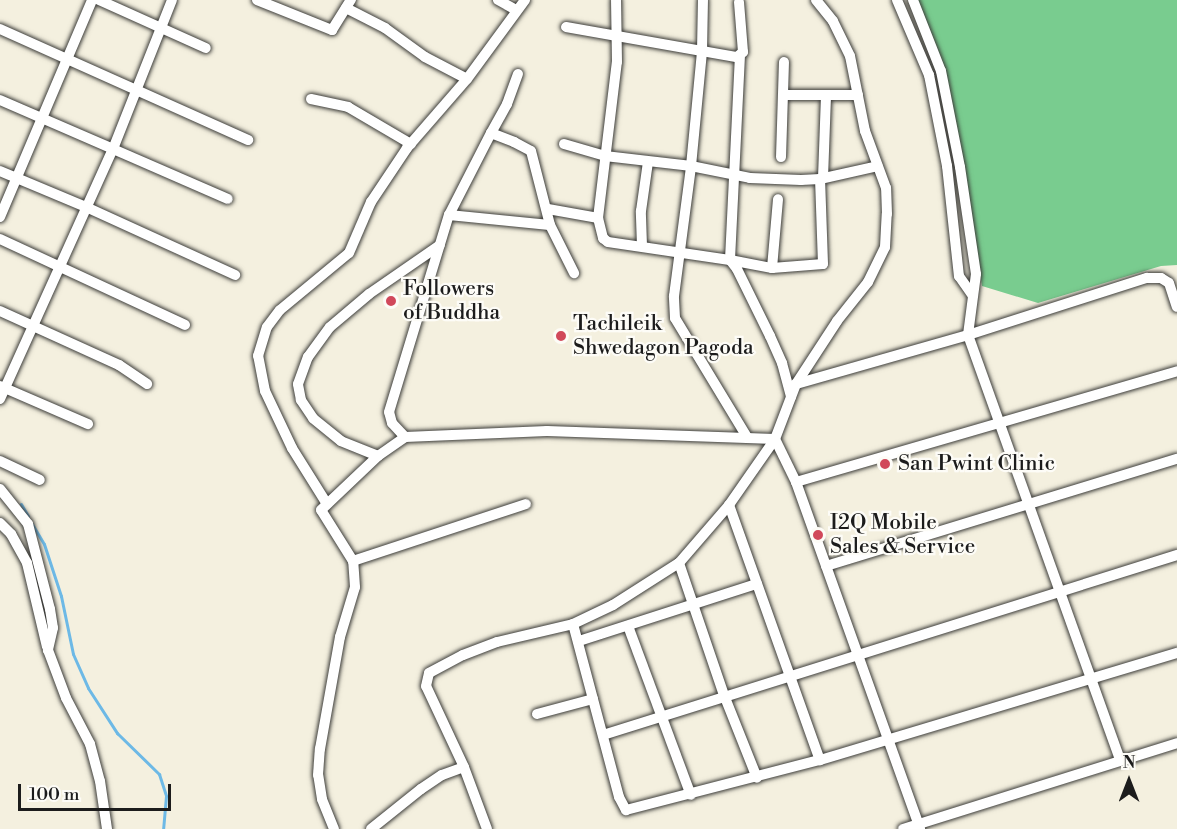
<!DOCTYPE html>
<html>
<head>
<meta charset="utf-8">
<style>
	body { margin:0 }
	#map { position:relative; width:1177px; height:829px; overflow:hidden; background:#f4f0df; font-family:"Libre Bodoni",serif }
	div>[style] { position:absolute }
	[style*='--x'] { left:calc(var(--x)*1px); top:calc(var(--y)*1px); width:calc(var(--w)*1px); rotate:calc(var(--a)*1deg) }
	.green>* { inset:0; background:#79cc8f }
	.stream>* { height:3px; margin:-1.5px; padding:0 1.5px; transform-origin:1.5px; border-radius:1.5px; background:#6db9e6 }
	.roads { filter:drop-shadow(0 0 2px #3c3c39) drop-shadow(0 0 2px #3c3c39) }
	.minor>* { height:10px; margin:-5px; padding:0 5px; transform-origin:5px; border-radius:5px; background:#fff }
	.dots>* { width:16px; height:16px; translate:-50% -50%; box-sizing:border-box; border:3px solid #fdfcf7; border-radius:50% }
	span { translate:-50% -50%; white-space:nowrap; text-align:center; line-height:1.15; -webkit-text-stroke:4.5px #fdfcf7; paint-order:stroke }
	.poi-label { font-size:21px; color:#1c1c1c }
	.left { translate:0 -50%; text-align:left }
	.north { position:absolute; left:1099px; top:751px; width:60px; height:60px; -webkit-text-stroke:4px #fdfcf7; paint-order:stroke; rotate:0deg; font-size:16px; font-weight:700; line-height:24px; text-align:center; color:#1c1c1c }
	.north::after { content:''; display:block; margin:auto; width:21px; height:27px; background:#1c1c1c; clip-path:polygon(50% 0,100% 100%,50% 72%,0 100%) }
	.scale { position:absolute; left:18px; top:784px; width:153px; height:27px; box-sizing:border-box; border:3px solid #1c1c1c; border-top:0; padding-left:8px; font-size:18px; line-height:21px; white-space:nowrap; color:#1c1c1c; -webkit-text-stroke:4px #fdfcf7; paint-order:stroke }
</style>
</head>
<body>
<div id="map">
	<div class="green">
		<i style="clip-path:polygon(912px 0,1177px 0,1177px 265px,1161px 266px,1038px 303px,982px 286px,968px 194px,947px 94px)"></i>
	</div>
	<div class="stream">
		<i style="--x:21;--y:504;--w:14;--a:60"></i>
		<i style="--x:32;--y:524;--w:23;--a:59"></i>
		<i style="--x:44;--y:544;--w:55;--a:71.9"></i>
		<i style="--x:61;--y:596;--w:59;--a:78.3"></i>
		<i style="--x:73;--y:654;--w:37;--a:66"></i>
		<i style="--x:88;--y:688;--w:54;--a:57.2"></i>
		<i style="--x:117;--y:733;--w:59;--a:44.3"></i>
		<i style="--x:159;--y:774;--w:23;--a:72"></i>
		<i style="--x:166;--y:796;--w:33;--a:95"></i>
	</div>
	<div class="roads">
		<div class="minor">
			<i style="--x:99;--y:0;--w:117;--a:24.2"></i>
			<i style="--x:257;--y:0;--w:81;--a:21.8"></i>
			<i style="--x:332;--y:30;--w:36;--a:-58"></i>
			<i style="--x:498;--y:0;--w:21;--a:29"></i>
			<i style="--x:897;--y:0;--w:82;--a:66.9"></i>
			<i style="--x:929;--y:75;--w:93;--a:78.8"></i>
			<i style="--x:947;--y:166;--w:111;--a:83.8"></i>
			<i style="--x:959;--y:276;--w:24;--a:55"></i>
			<i style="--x:913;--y:0;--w:76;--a:68.5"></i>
			<i style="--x:941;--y:71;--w:98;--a:78.8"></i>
			<i style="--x:960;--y:167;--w:108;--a:81.5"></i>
			<i style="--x:976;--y:274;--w:62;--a:97.5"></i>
			<i style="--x:968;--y:335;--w:451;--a:70.3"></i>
			<i style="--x:346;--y:8;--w:44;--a:27.1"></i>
			<i style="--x:385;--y:28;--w:49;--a:35.9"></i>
			<i style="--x:425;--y:57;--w:47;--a:27.6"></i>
			<i style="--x:467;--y:79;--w:98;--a:-53.7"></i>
			<i style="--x:566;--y:27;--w:174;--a:10"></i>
			<i style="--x:737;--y:57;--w:8;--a:-40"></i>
			<i style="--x:743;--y:52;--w:50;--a:-94.6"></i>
			<i style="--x:0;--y:29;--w:272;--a:24.1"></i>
			<i style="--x:740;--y:55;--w:205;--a:92.8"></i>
			<i style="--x:730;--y:260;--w:43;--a:10.8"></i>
			<i style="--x:772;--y:268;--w:51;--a:-4.5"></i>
			<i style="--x:823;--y:264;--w:85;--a:-92"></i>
			<i style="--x:785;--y:95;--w:73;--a:0"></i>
			<i style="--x:311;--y:99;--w:38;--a:12"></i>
			<i style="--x:348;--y:107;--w:73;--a:30.4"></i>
			<i style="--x:0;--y:100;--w:123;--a:23.4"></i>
			<i style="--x:113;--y:149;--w:160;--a:-68.4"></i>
			<i style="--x:491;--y:133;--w:33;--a:-61"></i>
			<i style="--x:507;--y:104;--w:32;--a:-70"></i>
			<i style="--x:564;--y:144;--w:43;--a:16.3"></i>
			<i style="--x:605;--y:156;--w:87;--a:6.6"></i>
			<i style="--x:691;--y:166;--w:116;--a:-84.5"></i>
			<i style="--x:702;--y:51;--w:51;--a:-88.9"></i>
			<i style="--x:781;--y:157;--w:95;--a:-88.2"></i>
			<i style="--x:0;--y:171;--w:93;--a:22.7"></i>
			<i style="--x:86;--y:207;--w:164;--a:24.5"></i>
			<i style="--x:823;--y:178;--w:83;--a:-87.9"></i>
			<i style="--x:548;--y:209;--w:51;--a:10.2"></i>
			<i style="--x:598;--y:218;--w:21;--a:76"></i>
			<i style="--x:603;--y:238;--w:6;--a:39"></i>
			<i style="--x:608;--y:242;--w:123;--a:8.4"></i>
			<i style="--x:730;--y:260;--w:11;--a:52"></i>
			<i style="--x:737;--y:269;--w:75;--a:63.8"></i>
			<i style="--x:770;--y:336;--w:30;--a:66"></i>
			<i style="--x:782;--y:363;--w:35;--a:75"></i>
			<i style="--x:449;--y:215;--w:92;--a:-62.9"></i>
			<i style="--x:491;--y:133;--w:25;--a:21"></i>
			<i style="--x:514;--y:142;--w:19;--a:28"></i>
			<i style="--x:531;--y:151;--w:76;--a:75.6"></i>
			<i style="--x:550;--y:225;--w:54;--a:63.4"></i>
			<i style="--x:0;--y:217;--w:236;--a:-67"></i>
			<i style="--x:598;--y:218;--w:157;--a:-83.1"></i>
			<i style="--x:617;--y:62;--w:62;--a:-90.9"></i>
			<i style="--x:0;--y:239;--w:204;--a:24.9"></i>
			<i style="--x:642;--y:246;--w:35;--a:-92"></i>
			<i style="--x:641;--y:211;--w:49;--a:-81.9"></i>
			<i style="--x:772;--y:268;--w:69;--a:-85"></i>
			<i style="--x:0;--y:311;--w:131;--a:24.4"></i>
			<i style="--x:119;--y:365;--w:34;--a:34"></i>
			<i style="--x:796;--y:384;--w:75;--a:-56.9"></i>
			<i style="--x:837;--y:321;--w:50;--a:-51.5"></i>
			<i style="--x:868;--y:282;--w:39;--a:-64"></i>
			<i style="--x:885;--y:247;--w:33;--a:-87"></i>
			<i style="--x:887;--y:214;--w:26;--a:-92"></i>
			<i style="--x:886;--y:188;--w:61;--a:-110.2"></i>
			<i style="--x:865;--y:131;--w:76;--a:-101.3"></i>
			<i style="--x:850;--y:56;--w:39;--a:-116"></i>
			<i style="--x:833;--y:21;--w:27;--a:-129"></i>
			<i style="--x:0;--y:386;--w:96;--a:23.4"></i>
			<i style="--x:0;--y:399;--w:274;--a:-65.7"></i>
			<i style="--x:113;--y:149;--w:125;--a:23.5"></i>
			<i style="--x:405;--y:437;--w:142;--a:-2.4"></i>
			<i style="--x:547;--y:431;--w:228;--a:2"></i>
			<i style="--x:747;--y:437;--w:139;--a:-121.2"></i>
			<i style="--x:675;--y:318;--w:22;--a:-93"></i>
			<i style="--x:674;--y:296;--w:131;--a:-82.5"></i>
			<i style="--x:691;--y:166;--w:60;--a:11.5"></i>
			<i style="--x:750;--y:178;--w:51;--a:2.2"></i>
			<i style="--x:801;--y:180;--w:19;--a:-3"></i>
			<i style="--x:820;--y:179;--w:59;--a:-12.6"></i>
			<i style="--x:775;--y:439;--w:48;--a:64"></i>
			<i style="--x:796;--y:482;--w:368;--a:70.3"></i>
			<i style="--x:378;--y:456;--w:40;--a:-158"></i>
			<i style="--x:341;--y:441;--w:36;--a:-141"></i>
			<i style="--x:313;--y:418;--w:22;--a:-124"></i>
			<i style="--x:301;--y:400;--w:16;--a:-101"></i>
			<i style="--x:298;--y:384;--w:29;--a:-70"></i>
			<i style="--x:308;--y:357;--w:37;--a:-54"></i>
			<i style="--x:330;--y:327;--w:51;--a:-40.2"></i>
			<i style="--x:369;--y:294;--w:86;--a:-34.6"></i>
			<i style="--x:0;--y:461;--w:44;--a:25.4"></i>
			<i style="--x:796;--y:482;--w:397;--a:-16.2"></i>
			<i style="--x:0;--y:489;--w:45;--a:51.3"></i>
			<i style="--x:28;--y:524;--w:88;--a:75.5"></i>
			<i style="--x:50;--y:609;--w:19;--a:81"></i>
			<i style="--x:53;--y:628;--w:23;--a:103"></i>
			<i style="--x:48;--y:650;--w:51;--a:69.4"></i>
			<i style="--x:66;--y:698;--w:52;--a:62.4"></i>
			<i style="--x:90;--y:744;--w:38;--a:75"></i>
			<i style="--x:100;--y:781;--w:49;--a:81.7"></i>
			<i style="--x:327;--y:504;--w:66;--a:-122"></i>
			<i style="--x:292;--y:448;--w:63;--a:-115.3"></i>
			<i style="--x:265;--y:391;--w:36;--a:-101"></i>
			<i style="--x:258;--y:356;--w:30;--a:-73"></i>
			<i style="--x:267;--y:327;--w:21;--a:-53"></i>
			<i style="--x:280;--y:310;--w:89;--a:-39.6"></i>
			<i style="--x:349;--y:253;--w:56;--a:-66.7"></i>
			<i style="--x:371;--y:202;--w:65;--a:-56.3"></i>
			<i style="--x:407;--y:148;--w:91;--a:-49"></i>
			<i style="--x:729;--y:505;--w:271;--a:70.4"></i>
			<i style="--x:0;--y:523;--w:16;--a:45"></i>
			<i style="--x:11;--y:534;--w:33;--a:61"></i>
			<i style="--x:27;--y:563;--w:86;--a:76.6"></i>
			<i style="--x:353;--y:561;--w:182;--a:-18.2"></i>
			<i style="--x:679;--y:563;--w:139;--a:71.2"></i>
			<i style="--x:724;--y:695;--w:89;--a:68.3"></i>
			<i style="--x:826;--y:566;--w:367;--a:-17"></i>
			<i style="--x:573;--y:624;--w:179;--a:75.1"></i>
			<i style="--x:619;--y:797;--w:15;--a:62"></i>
			<i style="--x:626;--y:810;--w:200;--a:-14.5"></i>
			<i style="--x:820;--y:760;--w:373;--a:-16.7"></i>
			<i style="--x:628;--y:626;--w:180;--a:69.6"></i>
			<i style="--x:579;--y:641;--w:187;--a:-17.8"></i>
			<i style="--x:537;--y:714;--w:58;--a:-15"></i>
			<i style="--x:603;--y:735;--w:602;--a:-17.41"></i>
			<i style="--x:334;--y:829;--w:32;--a:-112"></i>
			<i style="--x:322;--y:799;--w:24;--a:-99"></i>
			<i style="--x:318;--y:775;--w:26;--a:-86"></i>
			<i style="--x:320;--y:749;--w:114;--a:-79.9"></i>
			<i style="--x:340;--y:637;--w:52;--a:-73.3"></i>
			<i style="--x:355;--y:587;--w:26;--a:-94"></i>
			<i style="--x:353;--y:561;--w:60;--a:-122.1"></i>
			<i style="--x:321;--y:510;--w:79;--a:-43.5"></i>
			<i style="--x:378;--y:456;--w:33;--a:-35"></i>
			<i style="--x:405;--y:437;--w:19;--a:-133"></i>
			<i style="--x:392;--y:423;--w:11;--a:-105"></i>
			<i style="--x:389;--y:412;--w:206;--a:-73.1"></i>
			<i style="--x:449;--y:215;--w:101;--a:5.7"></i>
			<i style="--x:371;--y:829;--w:64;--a:-38.7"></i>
			<i style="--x:421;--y:789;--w:25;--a:-34"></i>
			<i style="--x:442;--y:775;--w:23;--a:-20"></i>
			<i style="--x:487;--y:829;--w:66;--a:-110.4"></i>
			<i style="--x:464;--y:767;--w:89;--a:-115.1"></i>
			<i style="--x:426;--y:686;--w:13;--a:-77"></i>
			<i style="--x:429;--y:673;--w:38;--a:-28"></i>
			<i style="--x:463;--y:655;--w:36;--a:-21"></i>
			<i style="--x:497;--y:642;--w:78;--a:-13.3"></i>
			<i style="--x:573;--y:624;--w:44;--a:-25.4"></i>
			<i style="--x:613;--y:605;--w:78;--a:-32.5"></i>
			<i style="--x:679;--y:563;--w:77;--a:-49.2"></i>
			<i style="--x:729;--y:505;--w:80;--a:-55.1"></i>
			<i style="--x:775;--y:439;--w:59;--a:-69.1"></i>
			<i style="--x:796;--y:384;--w:179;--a:-15.9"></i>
			<i style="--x:968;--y:335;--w:188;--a:-17.7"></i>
			<i style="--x:1147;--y:278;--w:14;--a:0"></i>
			<i style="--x:1161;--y:278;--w:9;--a:32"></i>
			<i style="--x:1169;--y:283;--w:25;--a:72"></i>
			<i style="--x:903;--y:829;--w:287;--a:-17.4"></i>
		</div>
	</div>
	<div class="dots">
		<i style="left:391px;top:301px;background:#d1495b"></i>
		<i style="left:561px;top:336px;background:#d1495b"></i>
		<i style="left:885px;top:464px;background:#d1495b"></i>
		<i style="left:818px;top:535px;background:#d1495b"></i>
	</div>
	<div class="poi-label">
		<span class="left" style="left:403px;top:301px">Followers<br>of Buddha</span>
		<span class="left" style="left:573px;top:336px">Tachileik<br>Shwedagon Pagoda</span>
		<span class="left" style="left:898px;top:464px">San Pwint Clinic</span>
		<span class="left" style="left:830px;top:535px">I2Q Mobile<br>Sales &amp; Service</span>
	</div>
	<div class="north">N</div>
	<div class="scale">100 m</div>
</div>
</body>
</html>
